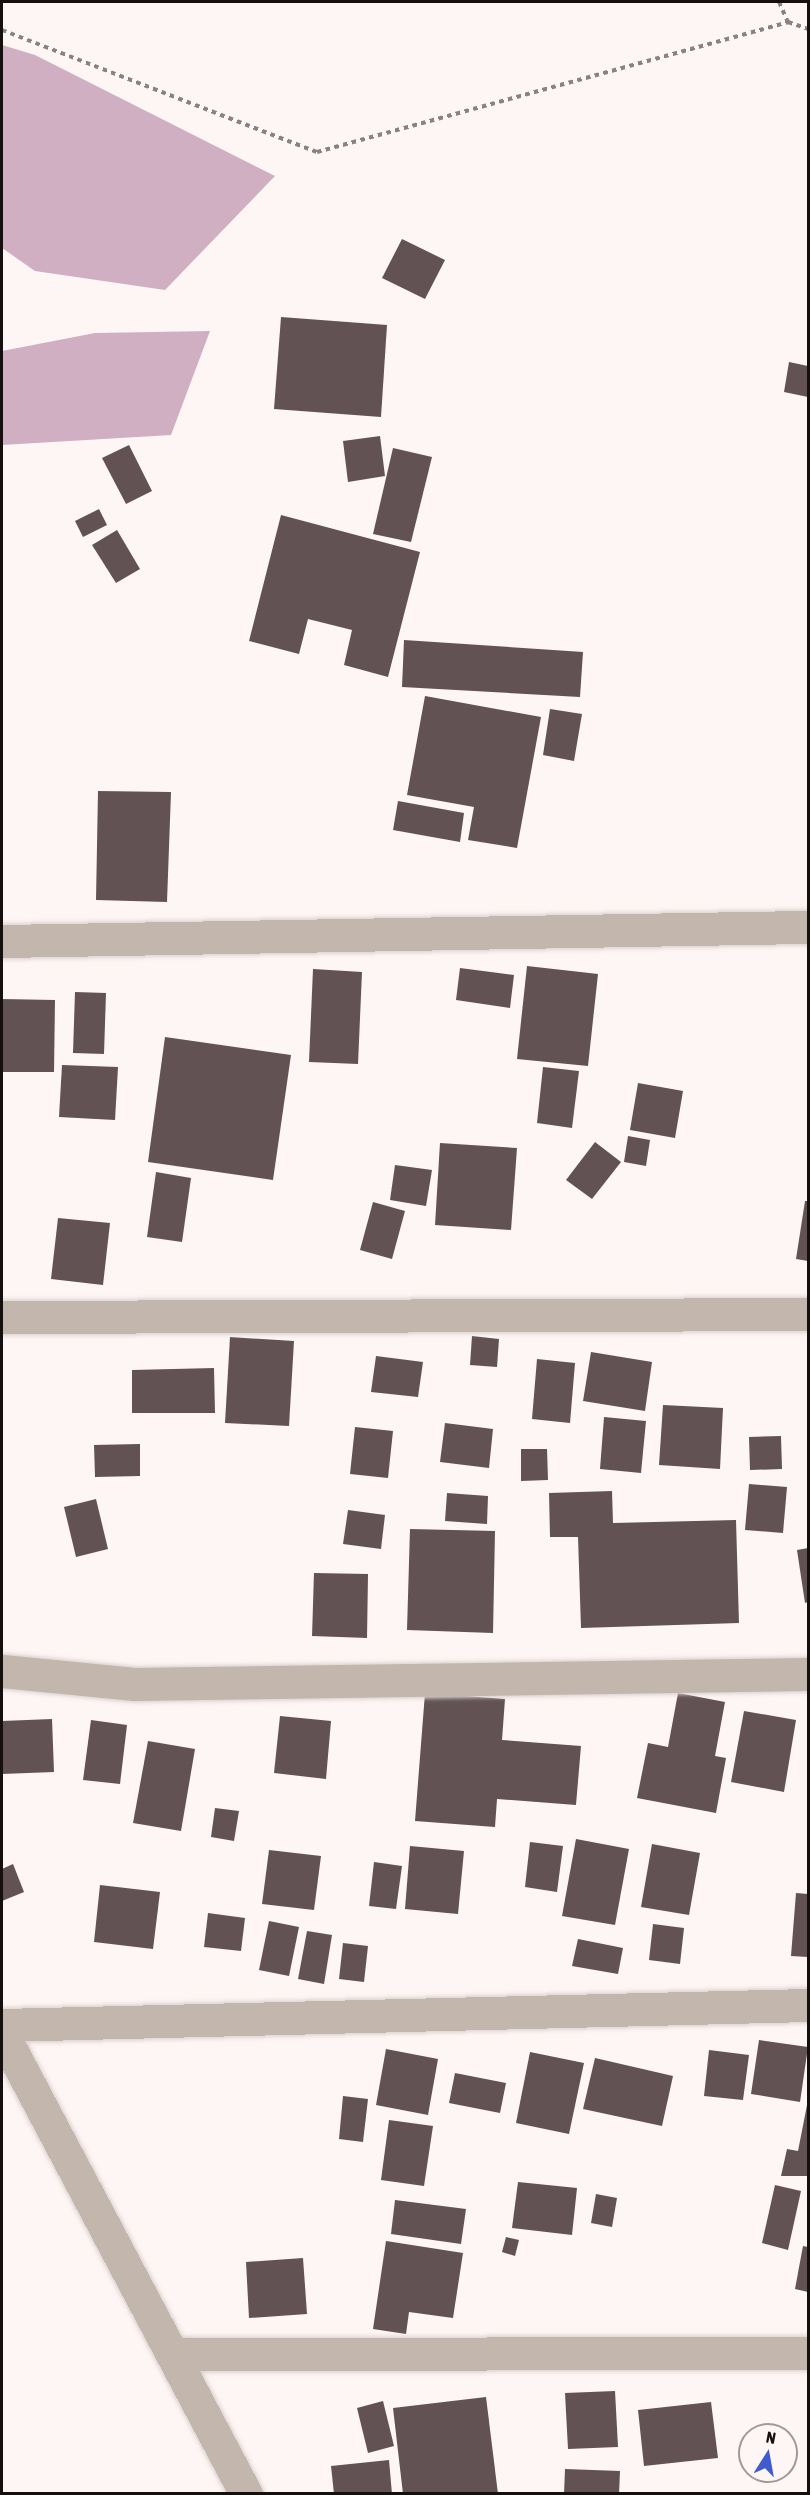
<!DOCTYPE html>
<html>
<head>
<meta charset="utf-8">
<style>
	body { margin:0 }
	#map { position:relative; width:810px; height:2495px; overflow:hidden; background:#fef6f4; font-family:"Asap Condensed",sans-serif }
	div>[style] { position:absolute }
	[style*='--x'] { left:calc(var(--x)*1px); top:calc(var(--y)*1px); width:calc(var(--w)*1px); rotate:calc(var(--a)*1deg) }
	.water>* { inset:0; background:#cfafc1 }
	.building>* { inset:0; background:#625254 }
	.path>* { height:4px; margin-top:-2px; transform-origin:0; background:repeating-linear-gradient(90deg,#898280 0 4.5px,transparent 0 9px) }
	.roads { filter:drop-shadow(0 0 2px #d9d1cf) drop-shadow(0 0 2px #d9d1cf) }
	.minor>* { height:33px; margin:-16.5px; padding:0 16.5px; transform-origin:16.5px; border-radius:16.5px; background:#c3b6ac }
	span { translate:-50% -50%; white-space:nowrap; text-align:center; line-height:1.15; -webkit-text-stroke:6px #fef6f4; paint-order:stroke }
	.frame { position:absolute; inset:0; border:3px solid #150f0e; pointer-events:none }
	.north { position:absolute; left:738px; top:2423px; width:60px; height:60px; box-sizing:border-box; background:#fef6f4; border:2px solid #a19a98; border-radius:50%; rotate:11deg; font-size:16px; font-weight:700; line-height:24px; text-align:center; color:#150f0e }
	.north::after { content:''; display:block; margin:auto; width:21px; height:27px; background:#405bce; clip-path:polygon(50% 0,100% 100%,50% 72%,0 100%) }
</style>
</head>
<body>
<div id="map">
	<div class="water">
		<i style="clip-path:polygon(2px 45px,35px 55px,275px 176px,165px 290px,35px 271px,2px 248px)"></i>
		<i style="clip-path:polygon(210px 331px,171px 435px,2px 445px,2px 351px,95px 333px)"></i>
	</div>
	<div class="building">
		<i style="clip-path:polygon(402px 239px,445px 260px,425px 299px,382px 278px)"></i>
		<i style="clip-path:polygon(281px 317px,387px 325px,381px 417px,274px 409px)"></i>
		<i style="clip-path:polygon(789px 362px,808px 366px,808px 397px,784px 392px)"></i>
		<i style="clip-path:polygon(380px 436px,385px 476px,348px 482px,343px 441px)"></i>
		<i style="clip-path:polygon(129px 445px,152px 491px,126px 504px,102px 458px)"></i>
		<i style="clip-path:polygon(393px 448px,432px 457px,411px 542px,373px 534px)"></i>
		<i style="clip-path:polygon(99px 509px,107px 525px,83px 537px,75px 521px)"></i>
		<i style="clip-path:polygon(281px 515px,420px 552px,388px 677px,344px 665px,352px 630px,308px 619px,299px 654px,249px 641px)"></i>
		<i style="clip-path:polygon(117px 530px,140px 569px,116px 583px,92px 545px)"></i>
		<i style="clip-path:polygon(404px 640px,583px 652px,580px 697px,402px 687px)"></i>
		<i style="clip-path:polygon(425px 696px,541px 717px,517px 848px,468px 840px,474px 807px,407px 795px)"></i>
		<i style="clip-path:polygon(550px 709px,582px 714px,574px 761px,543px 755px)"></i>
		<i style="clip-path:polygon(98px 791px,171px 792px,167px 902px,96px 900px)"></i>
		<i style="clip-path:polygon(398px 801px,464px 813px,460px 842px,393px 830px)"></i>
		<i style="clip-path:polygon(527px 966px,598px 974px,588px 1066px,517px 1059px)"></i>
		<i style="clip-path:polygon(460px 968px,514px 975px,510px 1008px,456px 1000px)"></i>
		<i style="clip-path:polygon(313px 969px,362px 972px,358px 1064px,309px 1062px)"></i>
		<i style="clip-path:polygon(75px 992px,106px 993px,104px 1054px,73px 1053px)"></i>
		<i style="clip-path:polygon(2px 999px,55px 1000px,54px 1072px,2px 1072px)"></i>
		<i style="clip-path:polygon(165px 1037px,291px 1055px,273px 1180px,148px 1162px)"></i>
		<i style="clip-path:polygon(62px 1065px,118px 1067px,115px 1120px,59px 1117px)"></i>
		<i style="clip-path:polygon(543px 1067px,579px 1071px,572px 1128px,537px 1123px)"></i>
		<i style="clip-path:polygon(638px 1083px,683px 1091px,675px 1138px,630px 1130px)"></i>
		<i style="clip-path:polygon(628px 1136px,650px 1140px,646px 1166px,624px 1162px)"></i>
		<i style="clip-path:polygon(595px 1142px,621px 1162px,592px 1199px,566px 1180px)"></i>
		<i style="clip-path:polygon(440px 1143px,517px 1148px,511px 1230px,435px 1225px)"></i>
		<i style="clip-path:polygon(395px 1165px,432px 1170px,426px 1206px,390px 1200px)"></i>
		<i style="clip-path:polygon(156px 1172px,191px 1178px,182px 1242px,147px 1237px)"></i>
		<i style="clip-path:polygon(805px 1201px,808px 1201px,808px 1261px,796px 1259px)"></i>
		<i style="clip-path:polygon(373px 1202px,405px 1211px,392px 1259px,360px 1250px)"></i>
		<i style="clip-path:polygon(58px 1218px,110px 1223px,103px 1285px,51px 1279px)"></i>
		<i style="clip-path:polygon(472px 1336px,499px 1339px,497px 1367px,470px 1365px)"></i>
		<i style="clip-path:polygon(230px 1337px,294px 1341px,289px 1426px,225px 1423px)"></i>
		<i style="clip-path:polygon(591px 1352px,652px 1362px,645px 1411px,583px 1401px)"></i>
		<i style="clip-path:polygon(376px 1356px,423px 1362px,418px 1397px,371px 1392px)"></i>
		<i style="clip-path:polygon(537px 1359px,575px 1363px,570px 1423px,532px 1419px)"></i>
		<i style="clip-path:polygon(214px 1368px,215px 1413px,132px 1413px,132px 1370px)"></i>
		<i style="clip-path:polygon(663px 1405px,723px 1408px,720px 1469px,659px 1465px)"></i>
		<i style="clip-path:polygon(604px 1417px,646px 1421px,641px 1473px,600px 1469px)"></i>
		<i style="clip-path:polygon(445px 1423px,493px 1429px,489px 1468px,440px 1462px)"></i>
		<i style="clip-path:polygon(355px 1427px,393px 1431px,388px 1478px,350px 1474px)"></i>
		<i style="clip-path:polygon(781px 1436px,782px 1469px,750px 1470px,749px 1437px)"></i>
		<i style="clip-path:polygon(140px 1444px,140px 1476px,95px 1477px,94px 1445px)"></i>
		<i style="clip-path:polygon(521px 1449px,547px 1449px,548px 1480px,521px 1481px)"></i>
		<i style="clip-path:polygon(749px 1484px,787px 1487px,783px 1533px,745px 1530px)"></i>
		<i style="clip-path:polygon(612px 1491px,613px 1523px,736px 1520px,739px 1623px,581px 1628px,578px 1537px,550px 1537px,549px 1493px)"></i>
		<i style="clip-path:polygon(447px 1493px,488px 1496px,487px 1524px,445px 1521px)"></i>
		<i style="clip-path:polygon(96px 1499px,108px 1549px,76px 1557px,64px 1507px)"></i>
		<i style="clip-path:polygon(348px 1510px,385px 1515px,381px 1549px,343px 1544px)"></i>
		<i style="clip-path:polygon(410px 1529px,495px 1531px,493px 1633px,407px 1630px)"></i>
		<i style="clip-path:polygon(808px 1548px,808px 1602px,805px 1603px,797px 1550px)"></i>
		<i style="clip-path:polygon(314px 1573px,368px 1574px,367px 1638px,312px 1636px)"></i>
		<i style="clip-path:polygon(425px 1693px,505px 1699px,502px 1740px,581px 1746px,576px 1805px,497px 1799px,495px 1827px,415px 1821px)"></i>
		<i style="clip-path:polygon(678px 1693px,725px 1702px,715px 1756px,726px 1758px,716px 1813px,637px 1798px,648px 1743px,668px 1747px)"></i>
		<i style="clip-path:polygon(744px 1711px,796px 1720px,784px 1792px,731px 1782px)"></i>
		<i style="clip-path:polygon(280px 1716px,331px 1721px,326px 1779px,274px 1773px)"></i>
		<i style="clip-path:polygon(52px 1719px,54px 1772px,2px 1774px,2px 1721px)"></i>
		<i style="clip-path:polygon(91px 1720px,127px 1725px,120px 1784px,83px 1780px)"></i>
		<i style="clip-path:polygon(148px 1741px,195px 1749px,181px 1831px,133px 1823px)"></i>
		<i style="clip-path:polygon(215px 1808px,239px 1811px,234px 1841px,211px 1837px)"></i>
		<i style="clip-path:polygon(576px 1839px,629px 1849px,615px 1925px,562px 1916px)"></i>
		<i style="clip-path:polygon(530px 1842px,563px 1846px,557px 1892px,525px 1887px)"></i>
		<i style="clip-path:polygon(652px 1844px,700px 1853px,689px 1915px,641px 1907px)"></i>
		<i style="clip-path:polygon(410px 1846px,464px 1851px,458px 1914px,405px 1909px)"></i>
		<i style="clip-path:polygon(269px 1850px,321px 1856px,314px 1910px,262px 1904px)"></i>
		<i style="clip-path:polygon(374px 1862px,402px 1866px,396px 1909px,369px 1906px)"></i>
		<i style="clip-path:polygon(13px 1864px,24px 1892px,2px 1901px,2px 1869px)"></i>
		<i style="clip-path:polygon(100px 1885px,160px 1892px,153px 1949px,94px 1942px)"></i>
		<i style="clip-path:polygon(796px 1893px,808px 1894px,808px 1957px,791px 1956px)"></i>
		<i style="clip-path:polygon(208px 1913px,245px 1918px,241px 1951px,204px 1947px)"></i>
		<i style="clip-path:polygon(269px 1921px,299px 1927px,289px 1976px,259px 1970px)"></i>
		<i style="clip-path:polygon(653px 1924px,684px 1928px,680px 1964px,649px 1960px)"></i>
		<i style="clip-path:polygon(307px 1931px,332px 1935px,324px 1984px,298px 1979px)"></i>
		<i style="clip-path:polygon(578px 1939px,623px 1948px,618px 1974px,572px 1966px)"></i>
		<i style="clip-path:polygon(343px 1943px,368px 1946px,364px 1982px,339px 1979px)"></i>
		<i style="clip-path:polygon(759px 2040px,808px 2047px,800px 2102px,751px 2094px)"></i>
		<i style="clip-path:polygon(386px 2049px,438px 2059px,428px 2115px,376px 2105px)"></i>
		<i style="clip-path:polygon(709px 2050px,749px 2055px,743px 2100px,704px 2096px)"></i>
		<i style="clip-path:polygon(530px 2052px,584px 2063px,569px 2134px,516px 2123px)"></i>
		<i style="clip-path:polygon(595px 2058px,673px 2076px,662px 2126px,583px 2109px)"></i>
		<i style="clip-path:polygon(455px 2073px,506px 2083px,500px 2113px,449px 2103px)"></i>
		<i style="clip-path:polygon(343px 2096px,368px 2099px,363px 2142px,339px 2139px)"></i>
		<i style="clip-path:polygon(807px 2105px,808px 2176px,781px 2176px,787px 2149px,798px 2151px)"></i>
		<i style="clip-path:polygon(389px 2120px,433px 2126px,424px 2186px,381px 2180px)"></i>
		<i style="clip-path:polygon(518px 2182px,577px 2188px,572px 2235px,512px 2228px)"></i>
		<i style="clip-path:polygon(775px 2185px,801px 2191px,788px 2250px,762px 2243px)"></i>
		<i style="clip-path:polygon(596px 2194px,617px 2198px,612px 2227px,591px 2223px)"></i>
		<i style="clip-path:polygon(395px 2200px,466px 2209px,461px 2244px,391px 2234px)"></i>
		<i style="clip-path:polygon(506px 2237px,519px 2240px,515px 2256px,502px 2252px)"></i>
		<i style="clip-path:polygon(386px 2241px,463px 2253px,453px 2318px,409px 2312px,406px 2334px,373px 2329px)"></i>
		<i style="clip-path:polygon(803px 2246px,808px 2247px,808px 2292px,795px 2289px)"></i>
		<i style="clip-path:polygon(303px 2258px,307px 2314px,249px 2318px,246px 2262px)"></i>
		<i style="clip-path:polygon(615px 2391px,618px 2447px,568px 2449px,565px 2393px)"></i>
		<i style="clip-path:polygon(486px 2397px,498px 2494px,403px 2494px,393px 2408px)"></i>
		<i style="clip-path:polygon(383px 2401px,394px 2446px,368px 2453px,357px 2408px)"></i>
		<i style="clip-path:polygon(711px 2402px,718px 2458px,644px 2466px,638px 2410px)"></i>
		<i style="clip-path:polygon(389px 2460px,392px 2494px,334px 2494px,331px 2466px)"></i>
		<i style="clip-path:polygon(565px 2469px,620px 2471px,619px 2494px,564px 2494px)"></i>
	</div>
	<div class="path">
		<i style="--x:779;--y:2;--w:22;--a:66"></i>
		<i style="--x:788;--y:22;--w:21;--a:19"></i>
		<i style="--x:2;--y:30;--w:338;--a:21.2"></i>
		<i style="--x:317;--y:152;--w:489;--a:-15.4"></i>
	</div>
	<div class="roads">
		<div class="minor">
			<i style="--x:2;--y:941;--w:806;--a:-1"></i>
			<i style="--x:2;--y:1317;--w:806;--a:-0.21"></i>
			<i style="--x:2;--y:1671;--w:133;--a:5.6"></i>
			<i style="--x:134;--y:1684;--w:674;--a:-0.85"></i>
			<i style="--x:2;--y:2025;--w:806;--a:-1.42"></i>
			<i style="--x:2;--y:2033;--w:522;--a:62.11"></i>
			<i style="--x:172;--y:2354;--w:636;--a:-0.09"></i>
		</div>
	</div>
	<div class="frame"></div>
	<div class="north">N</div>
</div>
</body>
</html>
